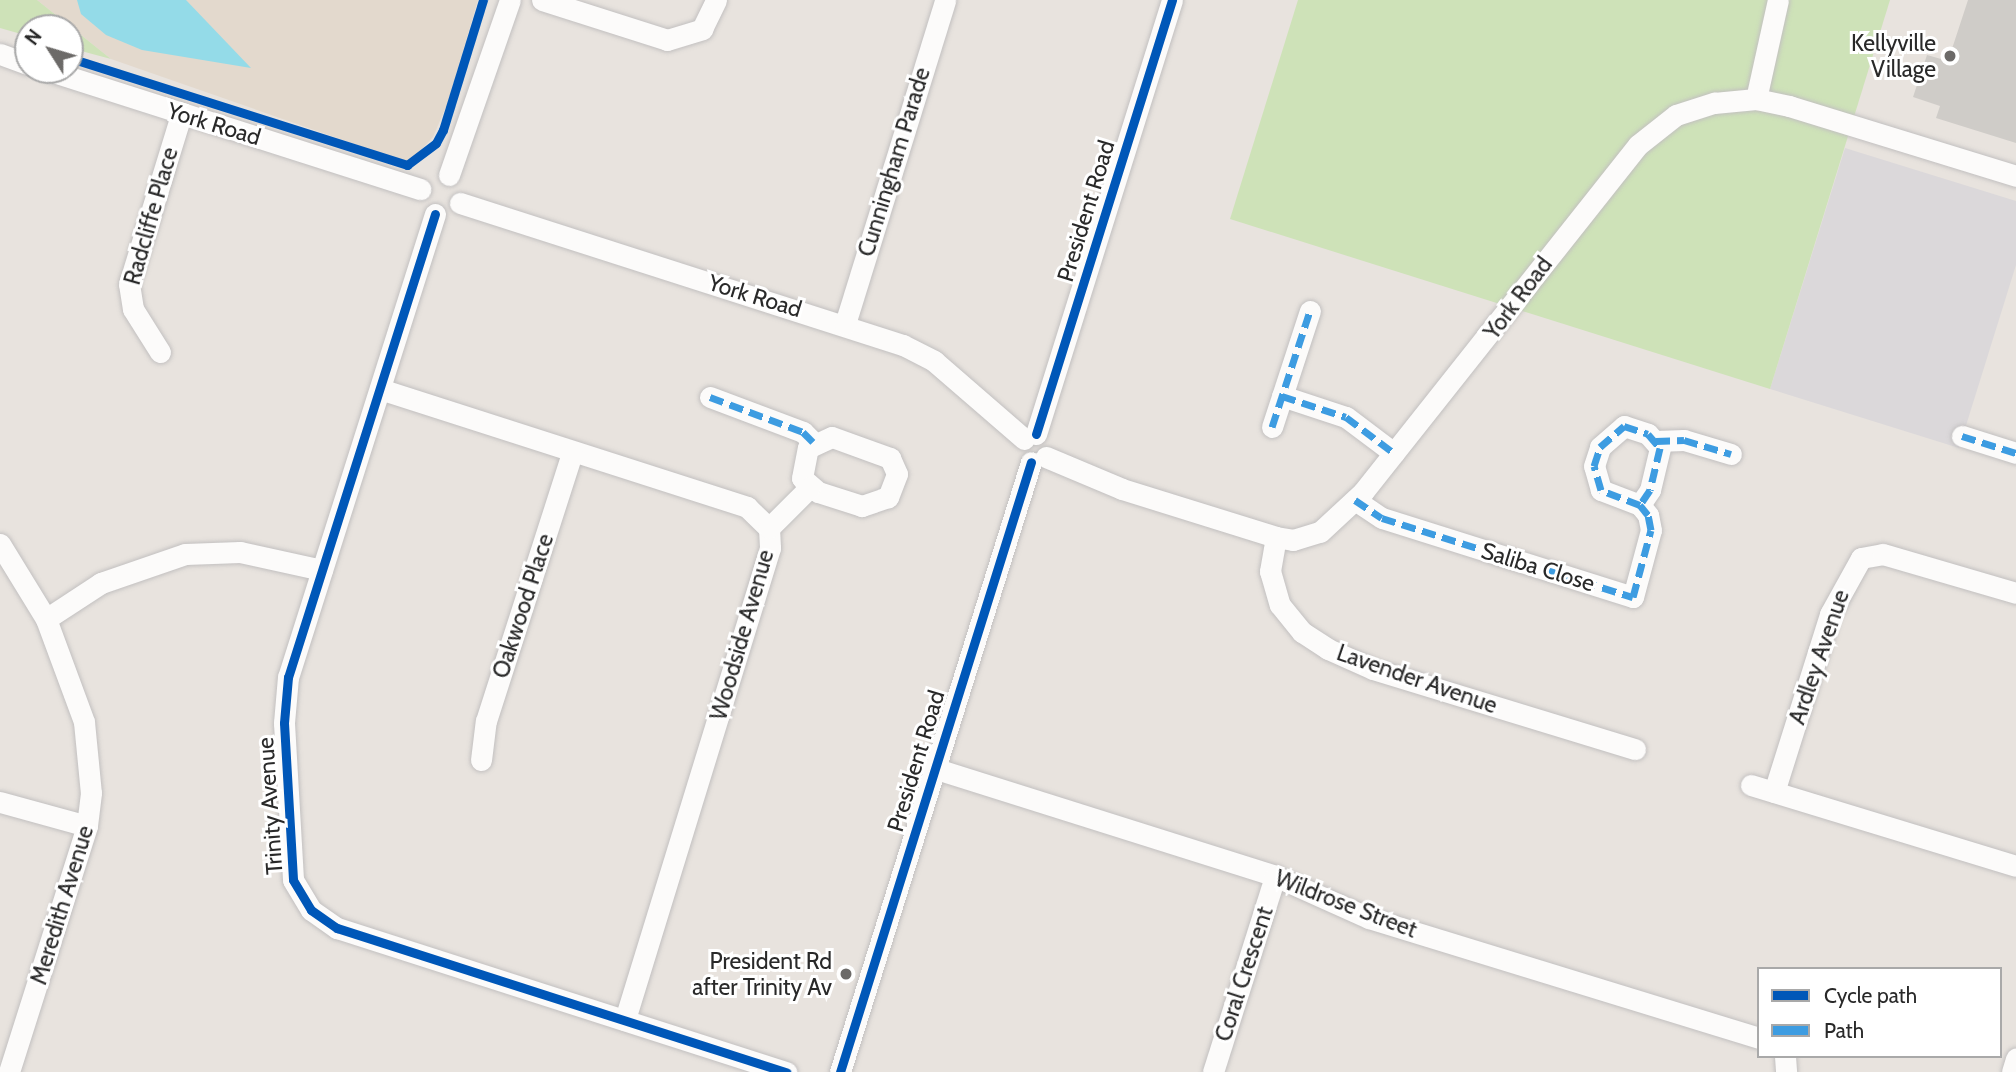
<!DOCTYPE html>
<html>
<head>
<meta charset="utf-8">
<style>
	body { margin:0 }
	#map { position:relative; width:2016px; height:1072px; overflow:hidden; background:#e8e3de; font-family:Cabin,sans-serif }
	div>[style] { position:absolute }
	[style*='--x'] { left:calc(var(--x)*1px); top:calc(var(--y)*1px); width:calc(var(--w)*1px); rotate:calc(var(--a)*1deg) }
	.industrial>* { inset:0; background:#dbd8da }
	.education>* { inset:0; background:#e3d9cd }
	.green>* { inset:0; background:#cee2b8 }
	.water>* { inset:0; background:#94dbe8 }
	.building>* { inset:0; background:#cfccc8 }
	.roads { filter:drop-shadow(0 0 2px #c2c0c0) drop-shadow(0 0 2px #c2c0c0) }
	.minor>* { height:21px; margin:-10.5px; padding:0 10.5px; transform-origin:10.5px; border-radius:10.5px; background:#fcfbfa }
	.quiet>* { height:7px; margin-top:-3.5px; transform-origin:0; background:repeating-linear-gradient(90deg,#3d9ce1 0 14px,transparent 0 21px) }
	.cycleway>* { height:9px; margin:-4.5px; padding:0 4.5px; transform-origin:4.5px; border-radius:4.5px; background:#0057b8 }
	.dots>* { width:19px; height:19px; translate:-50% -50%; box-sizing:border-box; border:4px solid #fff; border-radius:50% }
	span { translate:-50% -50%; white-space:nowrap; text-align:center; line-height:1.15; -webkit-text-stroke:6px #fff; paint-order:stroke }
	.poi-label { font-size:23px; color:#292929 }
	.right { translate:-100% -50%; text-align:right }
	.street-label { font-size:23px; color:#292929 }
	.legend { position:absolute; left:1757px; top:967px; width:245px; height:91px; box-sizing:border-box; background:#fff; border:2px solid #a9a9a9; margin:0; padding:9px 12px; list-style:none; font-size:21px; color:#292929 }
	.legend li { display:flex; align-items:center; gap:14px; height:35px }
	.legend b { width:35px; border:2px solid #a9a9a9 }
	.north { position:absolute; left:14px; top:14px; width:70px; height:70px; box-sizing:border-box; background:#fff; border:2px solid #a9a9a9; border-radius:50%; rotate:307deg; font-size:19px; font-weight:700; line-height:28px; text-align:center; color:#292929 }
	.north::after { content:''; display:block; margin:auto; width:24px; height:32px; background:#6c6a68; clip-path:polygon(50% 0,100% 100%,50% 72%,0 100%) }
</style>
</head>
<body>
<div id="map">
	<div class="industrial">
		<i style="clip-path:polygon(1845px 148px,2016px 201px,2016px 265px,1959px 448px,1770px 389px)"></i>
	</div>
	<div class="education">
		<i style="clip-path:polygon(37px 0,478px 0,448px 102px,433px 137px,409px 163px,111px 59px)"></i>
	</div>
	<div class="green">
		<i style="clip-path:polygon(0 0,37px 0,111px 59px,70px 48px,70px 28px,28px 28px,28px 36px,0 28px)"></i>
		<i style="clip-path:polygon(1298px 0,1890px 0,1770px 389px,1230px 219px)"></i>
	</div>
	<div class="water">
		<i style="clip-path:polygon(77px 0,186px 0,251px 68px,142px 50px,106px 35px,81px 14px)"></i>
	</div>
	<div class="building">
		<i style="clip-path:polygon(1968px 0,2016px 0,2016px 143px,1936px 118px,1940px 106px,1913px 97px,1927px 55px,1948px 61px)"></i>
	</div>
	<div class="roads">
		<div class="minor">
			<i style="--x:542;--y:0;--w:131;--a:17.7"></i>
			<i style="--x:667;--y:40;--w:37;--a:-17"></i>
			<i style="--x:702;--y:29;--w:32;--a:-64"></i>
			<i style="--x:0;--y:54;--w:30;--a:20"></i>
			<i style="--x:47;--y:70;--w:392;--a:17.7"></i>
			<i style="--x:1756;--y:99;--w:101;--a:-77.5"></i>
			<i style="--x:449;--y:175;--w:185;--a:-70.8"></i>
			<i style="--x:460;--y:203;--w:465;--a:17.8"></i>
			<i style="--x:903;--y:345;--w:35;--a:27"></i>
			<i style="--x:934;--y:361;--w:119;--a:40.9"></i>
			<i style="--x:435;--y:214;--w:486;--a:107.6"></i>
			<i style="--x:288;--y:677;--w:46;--a:95"></i>
			<i style="--x:284;--y:723;--w:157;--a:86.7"></i>
			<i style="--x:293;--y:880;--w:35;--a:59"></i>
			<i style="--x:311;--y:910;--w:32;--a:35"></i>
			<i style="--x:337;--y:928;--w:472;--a:17.8"></i>
			<i style="--x:845;--y:324;--w:339;--a:-72.8"></i>
			<i style="--x:160;--y:352;--w:51;--a:-122.1"></i>
			<i style="--x:133;--y:309;--w:25;--a:-99"></i>
			<i style="--x:129;--y:284;--w:177;--a:-72.9"></i>
			<i style="--x:380;--y:389;--w:386;--a:17.8"></i>
			<i style="--x:747;--y:507;--w:30;--a:44"></i>
			<i style="--x:769;--y:528;--w:20;--a:87"></i>
			<i style="--x:770;--y:548;--w:494;--a:107.1"></i>
			<i style="--x:1282;--y:396;--w:67;--a:18.2"></i>
			<i style="--x:1346;--y:417;--w:60;--a:36.9"></i>
			<i style="--x:710;--y:397;--w:99;--a:20.6"></i>
			<i style="--x:803;--y:432;--w:14;--a:45"></i>
			<i style="--x:1272;--y:427;--w:122;--a:-71.9"></i>
			<i style="--x:1036;--y:434;--w:455;--a:-72.6"></i>
			<i style="--x:1962;--y:436;--w:57;--a:17.5"></i>
			<i style="--x:832;--y:437;--w:62;--a:19.9"></i>
			<i style="--x:890;--y:458;--w:17;--a:66"></i>
			<i style="--x:897;--y:474;--w:25;--a:111"></i>
			<i style="--x:888;--y:497;--w:28;--a:161"></i>
			<i style="--x:862;--y:506;--w:46;--a:-162.3"></i>
			<i style="--x:818;--y:492;--w:21;--a:-139"></i>
			<i style="--x:802;--y:478;--w:31;--a:-79"></i>
			<i style="--x:808;--y:448;--w:26;--a:-25"></i>
			<i style="--x:1656;--y:441;--w:28;--a:-2"></i>
			<i style="--x:1684;--y:440;--w:49;--a:16.6"></i>
			<i style="--x:1046;--y:457;--w:82;--a:22.8"></i>
			<i style="--x:1122;--y:489;--w:161;--a:17.3"></i>
			<i style="--x:1276;--y:537;--w:17;--a:10"></i>
			<i style="--x:1293;--y:540;--w:28;--a:-17"></i>
			<i style="--x:1320;--y:532;--w:59;--a:-42.9"></i>
			<i style="--x:1363;--y:492;--w:443;--a:-51.6"></i>
			<i style="--x:1638;--y:145;--w:48;--a:-38.3"></i>
			<i style="--x:1676;--y:115;--w:40;--a:-18"></i>
			<i style="--x:1714;--y:103;--w:42;--a:-5.4"></i>
			<i style="--x:1756;--y:99;--w:34;--a:12"></i>
			<i style="--x:1789;--y:106;--w:238;--a:17.1"></i>
			<i style="--x:1355;--y:500;--w:32;--a:34"></i>
			<i style="--x:1382;--y:518;--w:263;--a:17.5"></i>
			<i style="--x:1633;--y:597;--w:69;--a:-75"></i>
			<i style="--x:1651;--y:530;--w:15;--a:-101"></i>
			<i style="--x:1648;--y:515;--w:13;--a:-129"></i>
			<i style="--x:1640;--y:505;--w:42;--a:-159"></i>
			<i style="--x:1601;--y:490;--w:25;--a:-106"></i>
			<i style="--x:1594;--y:466;--w:20;--a:-72"></i>
			<i style="--x:1600;--y:447;--w:32;--a:-41"></i>
			<i style="--x:1624;--y:426;--w:25;--a:18"></i>
			<i style="--x:1648;--y:434;--w:18;--a:49"></i>
			<i style="--x:1660;--y:448;--w:43;--a:103.4"></i>
			<i style="--x:1650;--y:490;--w:18;--a:124"></i>
			<i style="--x:769;--y:528;--w:58;--a:-45"></i>
			<i style="--x:1276;--y:537;--w:35;--a:100"></i>
			<i style="--x:1270;--y:571;--w:35;--a:74"></i>
			<i style="--x:1280;--y:605;--w:35;--a:51"></i>
			<i style="--x:1302;--y:632;--w:31;--a:33"></i>
			<i style="--x:1328;--y:649;--w:49;--a:24"></i>
			<i style="--x:1373;--y:669;--w:274;--a:17"></i>
			<i style="--x:0;--y:544;--w:88;--a:58.5"></i>
			<i style="--x:46;--y:619;--w:110;--a:69.7"></i>
			<i style="--x:84;--y:722;--w:71;--a:84.4"></i>
			<i style="--x:91;--y:793;--w:33;--a:97"></i>
			<i style="--x:87;--y:826;--w:258;--a:107.6"></i>
			<i style="--x:46;--y:619;--w:66;--a:-33.2"></i>
			<i style="--x:101;--y:583;--w:89;--a:-19"></i>
			<i style="--x:185;--y:554;--w:55;--a:-2.1"></i>
			<i style="--x:240;--y:552;--w:84;--a:12.4"></i>
			<i style="--x:481;--y:760;--w:39;--a:-83"></i>
			<i style="--x:486;--y:721;--w:281;--a:-72.2"></i>
			<i style="--x:933;--y:768;--w:359;--a:17.5"></i>
			<i style="--x:1275;--y:876;--w:103;--a:24.1"></i>
			<i style="--x:1369;--y:918;--w:408;--a:17.1"></i>
			<i style="--x:1751;--y:785;--w:277;--a:17"></i>
			<i style="--x:1774;--y:792;--w:187;--a:-72.5"></i>
			<i style="--x:1830;--y:614;--w:64;--a:-61"></i>
			<i style="--x:1861;--y:558;--w:22;--a:-10"></i>
			<i style="--x:1883;--y:554;--w:139;--a:16.3"></i>
			<i style="--x:0;--y:802;--w:90;--a:15.4"></i>
			<i style="--x:1785;--y:1056;--w:16;--a:86"></i>
			<i style="--x:840;--y:1072;--w:639;--a:-72.61"></i>
			<i style="--x:1213;--y:1072;--w:206;--a:-72.4"></i>
			<i style="--x:2012;--y:1072;--w:14;--a:-73"></i>
		</div>
	</div>
	<div class="quiet">
		<i style="--x:1282;--y:396;--w:67;--a:18.2"></i>
		<i style="--x:1346;--y:417;--w:60;--a:36.9"></i>
		<i style="--x:710;--y:397;--w:99;--a:20.6"></i>
		<i style="--x:803;--y:432;--w:14;--a:45"></i>
		<i style="--x:1272;--y:427;--w:122;--a:-71.9"></i>
		<i style="--x:1962;--y:436;--w:57;--a:17.5"></i>
		<i style="--x:1656;--y:441;--w:28;--a:-2"></i>
		<i style="--x:1684;--y:440;--w:49;--a:16.6"></i>
		<i style="--x:1355;--y:500;--w:32;--a:34"></i>
		<i style="--x:1382;--y:518;--w:263;--a:17.5"></i>
		<i style="--x:1633;--y:597;--w:69;--a:-75"></i>
		<i style="--x:1651;--y:530;--w:15;--a:-101"></i>
		<i style="--x:1648;--y:515;--w:13;--a:-129"></i>
		<i style="--x:1640;--y:505;--w:42;--a:-159"></i>
		<i style="--x:1601;--y:490;--w:25;--a:-106"></i>
		<i style="--x:1594;--y:466;--w:20;--a:-72"></i>
		<i style="--x:1600;--y:447;--w:32;--a:-41"></i>
		<i style="--x:1624;--y:426;--w:25;--a:18"></i>
		<i style="--x:1648;--y:434;--w:18;--a:49"></i>
		<i style="--x:1660;--y:448;--w:43;--a:103.4"></i>
		<i style="--x:1650;--y:490;--w:18;--a:124"></i>
	</div>
	<div class="cycleway">
		<i style="--x:70;--y:58;--w:354;--a:17.6"></i>
		<i style="--x:407;--y:165;--w:36;--a:-37"></i>
		<i style="--x:436;--y:143;--w:15;--a:-62"></i>
		<i style="--x:443;--y:130;--w:136;--a:-72.9"></i>
		<i style="--x:435;--y:214;--w:486;--a:107.6"></i>
		<i style="--x:288;--y:677;--w:46;--a:95"></i>
		<i style="--x:284;--y:723;--w:157;--a:86.7"></i>
		<i style="--x:293;--y:880;--w:35;--a:59"></i>
		<i style="--x:311;--y:910;--w:32;--a:35"></i>
		<i style="--x:337;--y:928;--w:472;--a:17.8"></i>
		<i style="--x:1036;--y:434;--w:455;--a:-72.6"></i>
		<i style="--x:840;--y:1072;--w:639;--a:-72.61"></i>
	</div>
	<div class="dots">
		<i style="left:1950px;top:56px;background:#6c6a68"></i>
		<i style="left:846px;top:974px;background:#6c6a68"></i>
	</div>
	<div class="poi-label">
		<span class="right" style="left:1936px;top:56px">Kellyville<br>Village</span>
		<span class="right" style="left:832px;top:974px">President Rd<br>after Trinity Av</span>
	</div>
	<div class="street-label">
		<span style="left:214px;top:124px;rotate:17deg">York Road</span>
		<span style="left:894px;top:162px;rotate:-73deg">Cunningham Parade</span>
		<span style="left:1086px;top:211px;rotate:-73deg">President Road</span>
		<span style="left:151px;top:216px;rotate:-74deg">Radcliffe Place</span>
		<span style="left:755px;top:296px;rotate:17deg">York Road</span>
		<span style="left:1518px;top:298px;rotate:-53deg">York Road</span>
		<span style="left:1538px;top:567px;rotate:17deg">Saliba Close</span>
		<span style="left:523px;top:606px;rotate:-72deg">Oakwood Place</span>
		<span style="left:742px;top:635px;rotate:-74deg">Woodside Avenue</span>
		<span style="left:1819px;top:657px;rotate:-71deg">Ardley Avenue</span>
		<span style="left:1417px;top:679px;rotate:19deg">Lavender Avenue</span>
		<span style="left:916px;top:761px;rotate:-73deg">President Road</span>
		<span style="left:270px;top:806px;rotate:-94deg">Trinity Avenue</span>
		<span style="left:1346px;top:904px;rotate:21deg">Wildrose Street</span>
		<span style="left:62px;top:905px;rotate:-73deg">Meredith Avenue</span>
		<span style="left:1244px;top:974px;rotate:-72deg">Coral Crescent</span>
	</div>
	<ul class="legend">
	<li><b style="height:9px;background:#0057b8"></b>Cycle path</li>
	<li><b style="height:9px;background:#3d9ce1"></b>Path</li>
	</ul>
	<div class="north">N</div>
</div>
</body>
</html>
